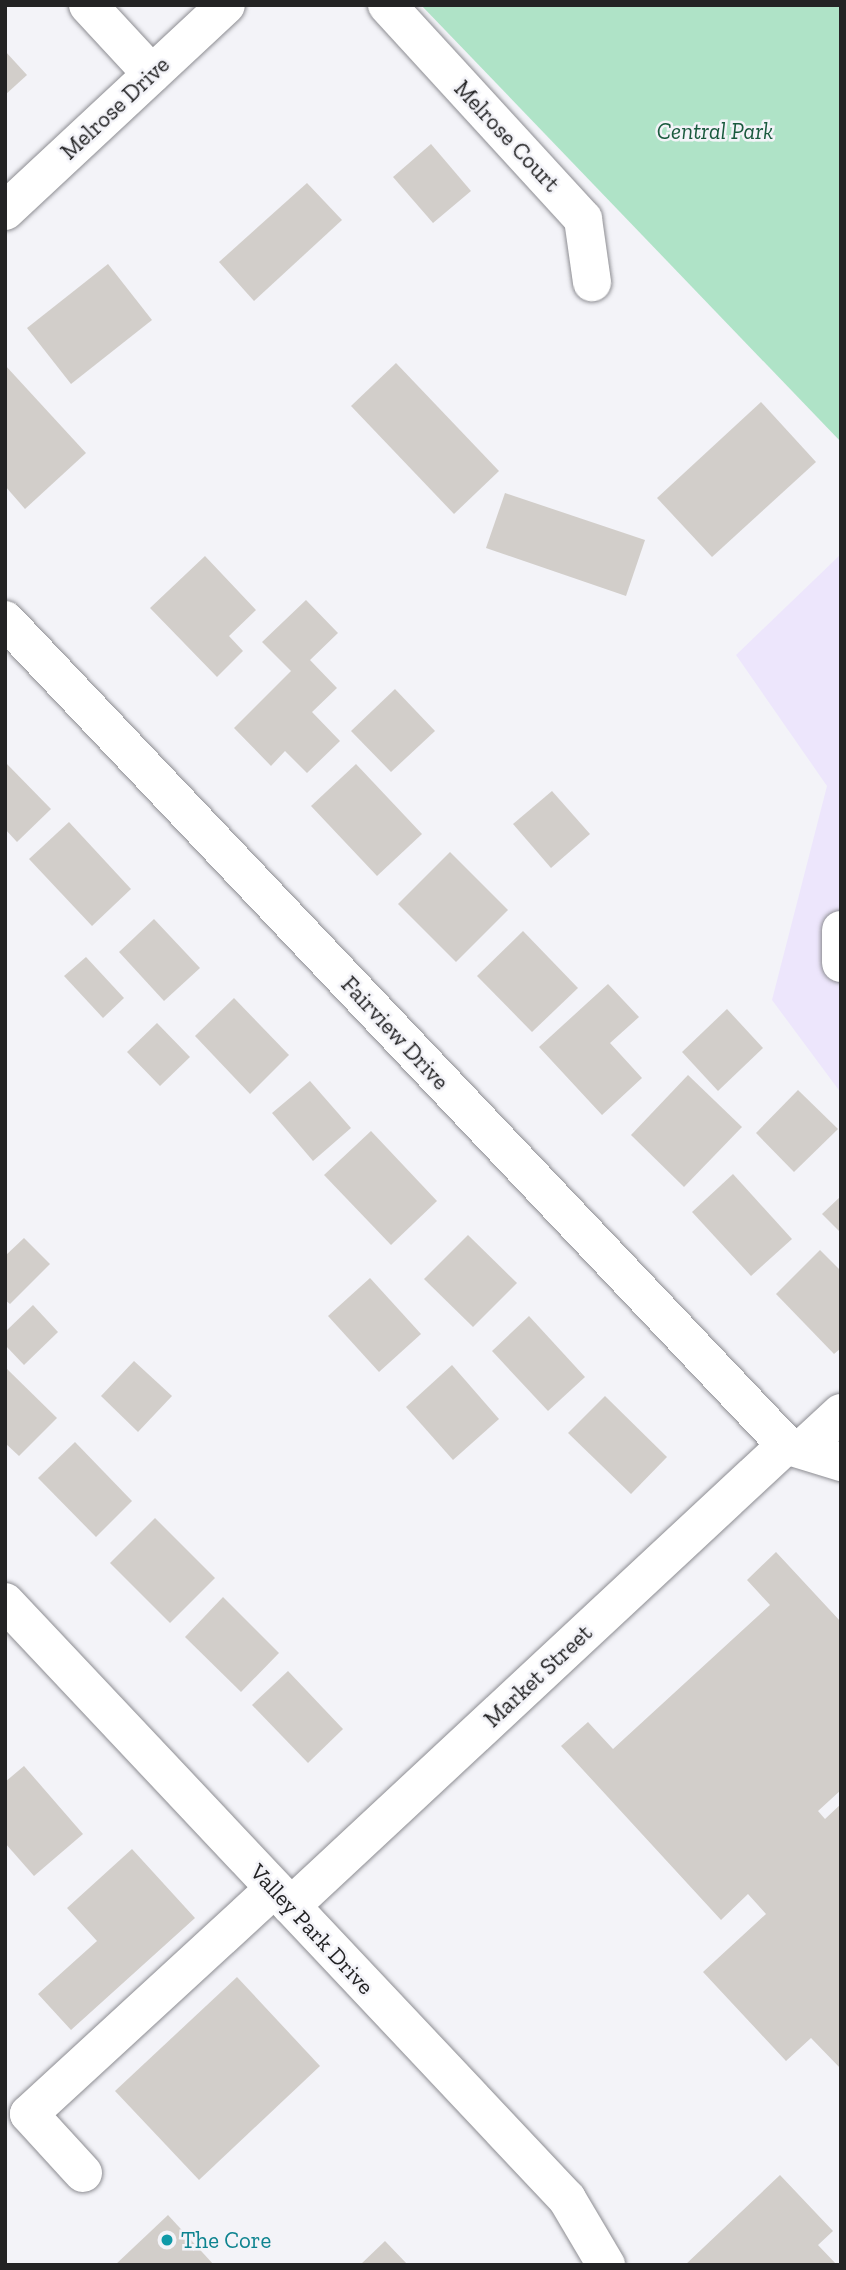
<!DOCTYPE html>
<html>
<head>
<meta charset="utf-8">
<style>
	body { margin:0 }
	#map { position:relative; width:846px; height:2270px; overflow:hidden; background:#f3f3f8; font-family:"Zilla Slab",serif }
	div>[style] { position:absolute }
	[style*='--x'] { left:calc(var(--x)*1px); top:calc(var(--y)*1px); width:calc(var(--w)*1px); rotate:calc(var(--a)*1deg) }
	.industrial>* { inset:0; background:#ede6fc }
	.green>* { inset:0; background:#afe3c7 }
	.building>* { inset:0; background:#d2ceca }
	.roads { filter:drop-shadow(0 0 2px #8d8d92) drop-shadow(0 0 2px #8d8d92) }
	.minor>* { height:38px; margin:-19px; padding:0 19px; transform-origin:19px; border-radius:19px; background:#fff }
	.dots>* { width:19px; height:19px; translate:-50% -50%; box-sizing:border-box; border:4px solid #f3f3f8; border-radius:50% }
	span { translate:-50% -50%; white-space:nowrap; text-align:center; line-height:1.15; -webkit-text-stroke:5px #f3f3f8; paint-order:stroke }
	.street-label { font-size:23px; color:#232324 }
	.park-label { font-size:23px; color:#1a5a3e; font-style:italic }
	.culture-label { font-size:23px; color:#0d838f }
	.left { translate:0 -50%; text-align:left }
	.frame { position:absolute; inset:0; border:7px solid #232324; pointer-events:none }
</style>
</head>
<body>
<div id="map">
	<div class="industrial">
		<i style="clip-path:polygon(841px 554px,841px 1093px,772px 1000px,827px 786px,736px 655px)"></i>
	</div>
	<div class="green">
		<i style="clip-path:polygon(421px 5px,841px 5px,841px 442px)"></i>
	</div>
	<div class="building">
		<i style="clip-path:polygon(5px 51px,27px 75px,5px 95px)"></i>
		<i style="clip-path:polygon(431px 144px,471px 191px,433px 223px,393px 177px)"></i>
		<i style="clip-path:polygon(307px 183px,342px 220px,254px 301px,219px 262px)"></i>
		<i style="clip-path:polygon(108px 264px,152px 320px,71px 384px,27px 328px)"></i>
		<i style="clip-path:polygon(396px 363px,499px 471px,454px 514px,351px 406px)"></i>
		<i style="clip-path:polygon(5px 365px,86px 453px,25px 509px,5px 486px)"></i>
		<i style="clip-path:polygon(761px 402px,816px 462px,712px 557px,657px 498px)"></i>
		<i style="clip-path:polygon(505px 493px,645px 540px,626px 596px,486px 548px)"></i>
		<i style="clip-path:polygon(205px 556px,256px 610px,229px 636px,243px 651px,217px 677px,150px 608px)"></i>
		<i style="clip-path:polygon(306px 600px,338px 633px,310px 660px,337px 688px,312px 712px,340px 741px,307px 773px,285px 751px,271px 766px,234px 728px,291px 671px,262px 642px)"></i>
		<i style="clip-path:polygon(395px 689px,435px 731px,391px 772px,351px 731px)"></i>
		<i style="clip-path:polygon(5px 762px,51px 809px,17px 842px,5px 829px)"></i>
		<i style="clip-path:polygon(356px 764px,422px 834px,377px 876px,311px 806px)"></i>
		<i style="clip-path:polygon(552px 791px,590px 834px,551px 868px,513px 824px)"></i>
		<i style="clip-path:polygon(69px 822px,131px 889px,92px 926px,29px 859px)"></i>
		<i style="clip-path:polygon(450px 852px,508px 910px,456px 962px,398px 904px)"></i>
		<i style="clip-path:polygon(154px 919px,200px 968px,164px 1001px,119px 952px)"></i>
		<i style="clip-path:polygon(523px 931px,578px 988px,532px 1032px,477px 976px)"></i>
		<i style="clip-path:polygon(86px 957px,124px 998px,103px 1018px,64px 976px)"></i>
		<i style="clip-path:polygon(608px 984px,639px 1017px,610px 1043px,642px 1078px,602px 1115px,539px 1047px)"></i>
		<i style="clip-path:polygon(234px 998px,289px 1055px,250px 1094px,195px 1036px)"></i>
		<i style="clip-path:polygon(727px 1009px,763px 1048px,718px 1091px,682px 1052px)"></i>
		<i style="clip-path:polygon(157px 1023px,190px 1057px,160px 1086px,127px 1052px)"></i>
		<i style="clip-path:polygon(688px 1075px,742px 1127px,684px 1187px,631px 1135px)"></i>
		<i style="clip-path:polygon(310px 1081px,351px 1128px,313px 1161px,272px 1113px)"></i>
		<i style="clip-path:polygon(798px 1090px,838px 1129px,794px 1172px,756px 1133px)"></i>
		<i style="clip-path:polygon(371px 1131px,437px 1201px,391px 1245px,324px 1175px)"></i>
		<i style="clip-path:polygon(733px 1174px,792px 1239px,751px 1276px,692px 1212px)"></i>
		<i style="clip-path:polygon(841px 1196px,841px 1233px,822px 1214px)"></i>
		<i style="clip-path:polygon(468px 1235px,517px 1283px,473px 1327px,424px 1279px)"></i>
		<i style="clip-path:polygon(24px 1238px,50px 1264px,10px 1304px,5px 1300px,5px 1256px)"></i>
		<i style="clip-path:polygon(820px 1250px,841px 1271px,841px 1348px,834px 1354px,776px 1294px)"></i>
		<i style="clip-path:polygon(370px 1278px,421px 1334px,379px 1372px,328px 1316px)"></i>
		<i style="clip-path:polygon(33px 1305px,58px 1332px,24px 1365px,5px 1345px,5px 1332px)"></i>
		<i style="clip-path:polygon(529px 1316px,585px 1377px,548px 1411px,492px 1351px)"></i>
		<i style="clip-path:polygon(134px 1361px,172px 1396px,138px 1432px,101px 1396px)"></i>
		<i style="clip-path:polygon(452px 1365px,499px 1419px,453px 1460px,406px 1407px)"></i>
		<i style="clip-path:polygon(5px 1367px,57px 1418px,19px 1456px,5px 1443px)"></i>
		<i style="clip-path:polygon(605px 1396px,667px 1457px,631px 1494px,568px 1433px)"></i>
		<i style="clip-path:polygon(75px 1442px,132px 1501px,96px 1537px,38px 1478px)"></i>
		<i style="clip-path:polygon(155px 1518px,215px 1578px,170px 1623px,110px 1563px)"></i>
		<i style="clip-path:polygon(776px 1552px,841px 1622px,841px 1790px,818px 1811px,825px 1819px,841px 1804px,841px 2069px,811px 2038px,786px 2061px,703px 1972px,766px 1914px,748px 1894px,721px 1920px,561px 1746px,588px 1722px,613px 1749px,770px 1605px,747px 1580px)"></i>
		<i style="clip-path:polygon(223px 1597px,279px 1653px,241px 1692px,185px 1637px)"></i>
		<i style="clip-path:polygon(288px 1671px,343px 1729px,308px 1763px,252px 1705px)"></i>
		<i style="clip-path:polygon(24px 1766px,83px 1834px,34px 1876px,5px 1843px,5px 1782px)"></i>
		<i style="clip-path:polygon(132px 1849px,195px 1918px,71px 2030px,38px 1994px,97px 1941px,67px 1908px)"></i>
		<i style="clip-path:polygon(237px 1977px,320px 2066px,199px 2180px,115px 2091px)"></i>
		<i style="clip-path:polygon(780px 2175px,833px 2231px,818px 2245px,837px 2265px,685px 2265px)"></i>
		<i style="clip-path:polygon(168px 2215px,214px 2265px,115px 2265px)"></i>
		<i style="clip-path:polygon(385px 2241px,408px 2265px,360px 2265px)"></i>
	</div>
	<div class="roads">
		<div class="minor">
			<i style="--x:88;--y:5;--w:94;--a:47.2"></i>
			<i style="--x:387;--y:5;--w:290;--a:47.5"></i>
			<i style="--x:583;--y:219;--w:64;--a:81.9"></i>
			<i style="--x:5;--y:211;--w:302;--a:-43"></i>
			<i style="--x:5;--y:620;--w:1136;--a:46.57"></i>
			<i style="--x:841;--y:930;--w:33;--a:90"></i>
			<i style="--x:786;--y:1445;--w:58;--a:17.2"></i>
			<i style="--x:802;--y:1449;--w:53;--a:-42.7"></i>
			<i style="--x:5;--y:1602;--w:820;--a:46.73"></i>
			<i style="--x:567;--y:2199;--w:77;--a:59.4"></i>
			<i style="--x:291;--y:1906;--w:676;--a:-42.96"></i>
			<i style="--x:83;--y:2173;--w:80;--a:-132.5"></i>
			<i style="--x:29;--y:2114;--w:333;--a:-42.6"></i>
		</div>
	</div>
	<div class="dots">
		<i style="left:167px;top:2240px;background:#0f9aa8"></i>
	</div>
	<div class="street-label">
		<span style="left:115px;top:108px;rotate:-43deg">Melrose Drive</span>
		<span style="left:507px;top:136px;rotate:47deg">Melrose Court</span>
		<span style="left:395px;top:1033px;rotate:47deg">Fairview Drive</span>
		<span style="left:538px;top:1676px;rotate:-43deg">Market Street</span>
		<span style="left:312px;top:1929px;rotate:47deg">Valley Park Drive</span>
	</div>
	<div class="park-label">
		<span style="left:715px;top:131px">Central Park</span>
	</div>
	<div class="culture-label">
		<span class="left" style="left:181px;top:2240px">The Core</span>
	</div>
	<div class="frame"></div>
</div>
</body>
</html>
